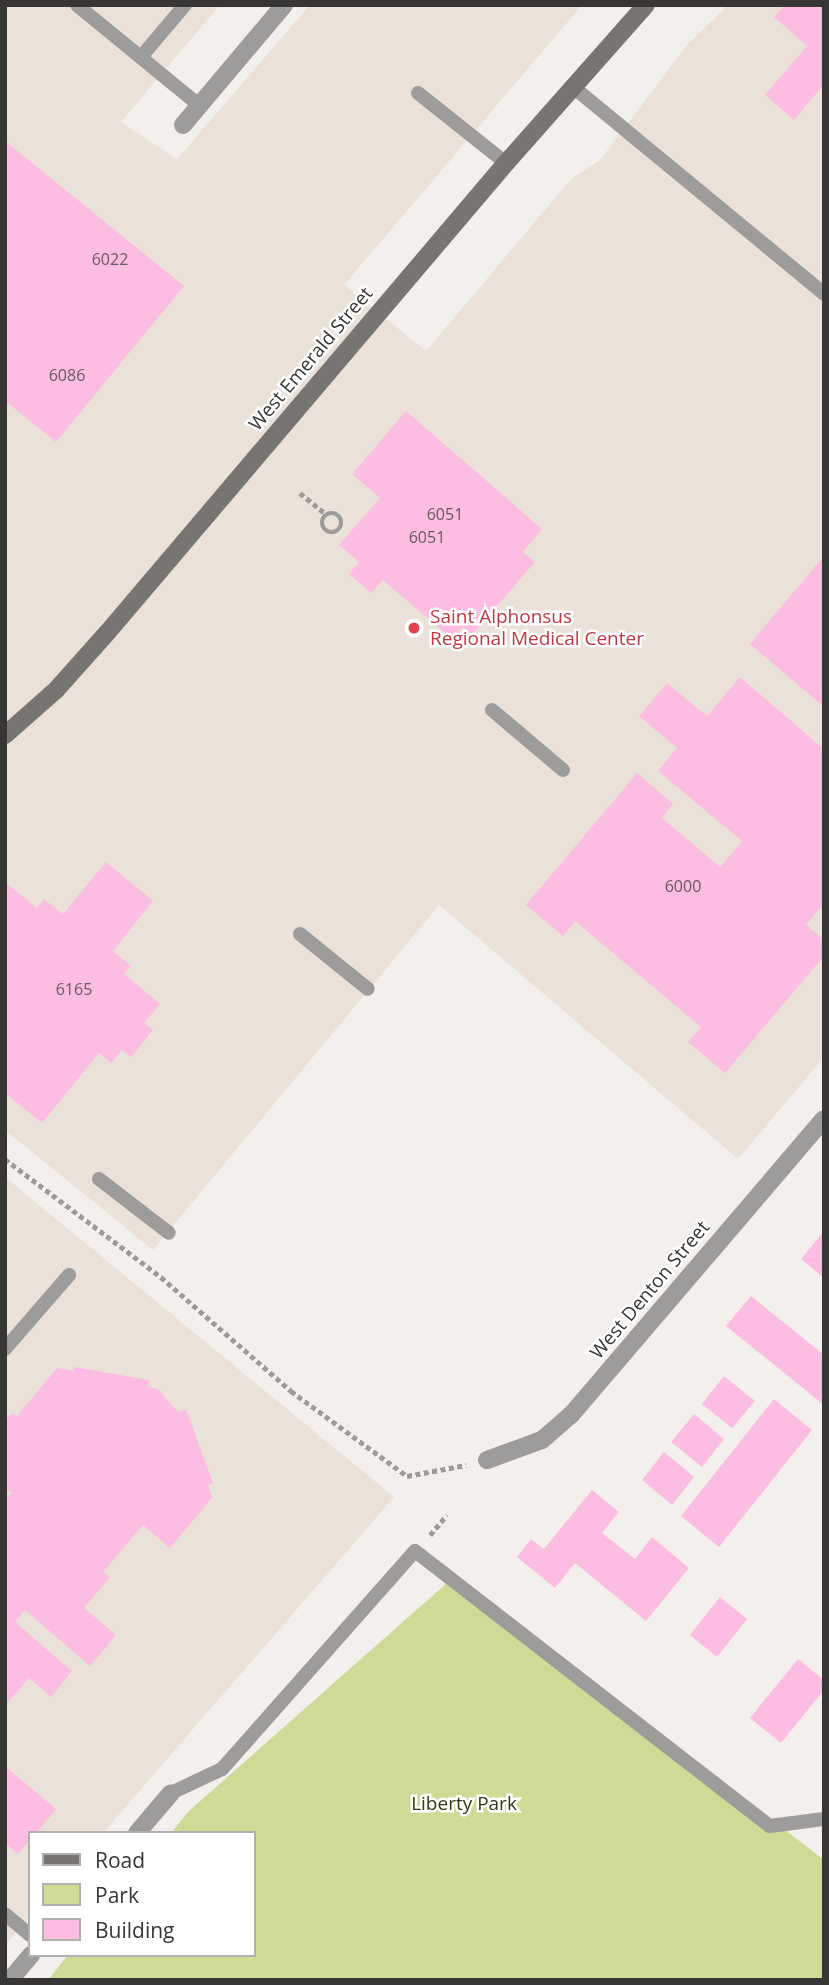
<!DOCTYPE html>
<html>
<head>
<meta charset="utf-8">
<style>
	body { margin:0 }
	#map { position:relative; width:829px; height:1985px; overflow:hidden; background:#f2efec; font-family:"Open Sans",sans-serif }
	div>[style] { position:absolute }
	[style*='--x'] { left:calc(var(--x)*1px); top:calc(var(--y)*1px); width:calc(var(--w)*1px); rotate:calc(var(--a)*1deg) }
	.built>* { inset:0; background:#eae2d8 }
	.green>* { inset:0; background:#ceda95 }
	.building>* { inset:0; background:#fdbce1 }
	.path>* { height:4.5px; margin-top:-2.25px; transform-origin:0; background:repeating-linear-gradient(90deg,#9d9b99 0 5px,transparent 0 8.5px) }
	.path>.ring { margin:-2.25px; padding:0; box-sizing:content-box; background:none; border:4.5px solid #9d9b99; border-radius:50% }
	.lane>* { height:14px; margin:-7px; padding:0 7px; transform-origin:7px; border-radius:7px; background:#9e9c9b }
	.street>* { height:18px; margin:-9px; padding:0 9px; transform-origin:9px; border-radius:9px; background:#9e9c9b }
	.secondary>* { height:18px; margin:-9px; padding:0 9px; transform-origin:9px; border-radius:9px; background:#777472 }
	.dots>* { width:19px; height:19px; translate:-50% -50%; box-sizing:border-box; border:4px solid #fff; border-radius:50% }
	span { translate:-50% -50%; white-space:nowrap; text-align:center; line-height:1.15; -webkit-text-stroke:5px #fff; paint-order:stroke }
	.number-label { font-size:16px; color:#68585f }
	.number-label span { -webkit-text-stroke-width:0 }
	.street-label { font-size:19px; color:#373634 }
	.health-label { font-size:19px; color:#be3a42 }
	.left { translate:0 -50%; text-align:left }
	.park-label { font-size:19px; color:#343915 }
	.frame { position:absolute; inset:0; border:7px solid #373634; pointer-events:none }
	.legend { position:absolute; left:28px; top:1831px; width:228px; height:126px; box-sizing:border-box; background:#fff; border:2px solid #afafae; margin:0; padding:9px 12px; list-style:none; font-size:21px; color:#373634 }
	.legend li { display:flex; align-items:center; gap:14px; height:35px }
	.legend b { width:35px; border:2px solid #afafae }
</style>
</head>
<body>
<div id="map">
	<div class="built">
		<i style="clip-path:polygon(5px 5px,220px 5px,121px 122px,177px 159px,310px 5px,582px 5px,344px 285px,426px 351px,571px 179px,600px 160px,686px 46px,728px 5px,824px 5px,824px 1057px,738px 1159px,439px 905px,153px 1250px,5px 1130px)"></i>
		<i style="clip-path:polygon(5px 1177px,394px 1497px,103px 1833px,30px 1833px,30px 1917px,5px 1945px)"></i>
	</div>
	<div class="green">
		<i style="clip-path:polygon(456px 1575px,824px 1860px,824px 1980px,48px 1980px,68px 1955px,254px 1955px,254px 1833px,171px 1833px,189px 1811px)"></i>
	</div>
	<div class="building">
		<i style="clip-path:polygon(785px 5px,824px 5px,824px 84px,794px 120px,765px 95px,807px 46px,774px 17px)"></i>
		<i style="clip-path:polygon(5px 141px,184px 286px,56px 442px,5px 401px)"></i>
		<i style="clip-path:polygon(406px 411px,542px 529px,523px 552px,535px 562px,472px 635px,463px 627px,452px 639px,383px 580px,371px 593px,349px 574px,359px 562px,339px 545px,380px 498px,352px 474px)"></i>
		<i style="clip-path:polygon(824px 556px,824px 707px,750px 644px)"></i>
		<i style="clip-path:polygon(740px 677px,824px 749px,824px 911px,820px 908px,806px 925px,824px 940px,824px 956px,725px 1073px,688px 1042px,701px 1027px,575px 921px,563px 936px,526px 905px,637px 773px,673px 804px,662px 818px,720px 867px,742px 841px,658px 771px,677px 748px,639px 716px,667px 683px,707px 716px)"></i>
		<i style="clip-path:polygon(106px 862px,153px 901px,113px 951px,131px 966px,124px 974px,160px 1004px,144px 1023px,153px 1030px,131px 1057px,122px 1050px,111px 1063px,99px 1053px,42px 1123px,5px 1093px,5px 882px,37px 908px,44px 899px,63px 914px)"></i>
		<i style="clip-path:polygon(824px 1231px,824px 1278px,801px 1259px)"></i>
		<i style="clip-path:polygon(751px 1296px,824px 1355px,824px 1405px,726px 1326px)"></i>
		<i style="clip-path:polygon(74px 1367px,149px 1380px,148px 1387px,158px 1389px,178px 1412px,186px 1409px,213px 1483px,208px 1485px,212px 1498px,170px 1548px,143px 1525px,103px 1572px,110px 1577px,84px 1608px,116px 1635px,90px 1666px,25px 1610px,15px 1622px,72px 1671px,51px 1697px,29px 1678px,5px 1706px,5px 1500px,11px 1493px,5px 1488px,5px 1421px,12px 1413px,17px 1416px,57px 1368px,73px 1371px)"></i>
		<i style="clip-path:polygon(724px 1376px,755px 1401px,732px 1428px,702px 1404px)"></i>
		<i style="clip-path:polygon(774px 1399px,812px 1430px,719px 1547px,681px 1516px)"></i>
		<i style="clip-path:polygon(694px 1414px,724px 1439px,702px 1467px,671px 1442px)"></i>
		<i style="clip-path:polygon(664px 1452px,694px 1477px,672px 1505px,642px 1480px)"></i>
		<i style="clip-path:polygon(592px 1490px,619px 1512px,602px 1533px,635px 1559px,652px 1537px,689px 1568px,646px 1621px,575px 1563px,555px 1588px,517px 1557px,531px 1539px,544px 1549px)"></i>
		<i style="clip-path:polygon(720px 1597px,747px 1619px,717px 1657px,690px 1635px)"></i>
		<i style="clip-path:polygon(798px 1659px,824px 1680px,824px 1690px,781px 1743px,750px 1718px)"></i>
		<i style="clip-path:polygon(5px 1766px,56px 1809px,36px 1833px,30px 1833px,30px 1840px,18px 1854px,5px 1843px)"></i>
	</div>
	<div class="path">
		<i style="--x:300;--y:493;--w:33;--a:39"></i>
		<i class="ring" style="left:322px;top:513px;width:15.5px;height:15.5px"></i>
		<i style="--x:5;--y:1159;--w:196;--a:37.1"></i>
		<i style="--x:161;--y:1277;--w:173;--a:41.2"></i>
		<i style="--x:291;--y:1391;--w:144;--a:36.2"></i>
		<i style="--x:407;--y:1476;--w:60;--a:-10.6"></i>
		<i style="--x:430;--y:1535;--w:26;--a:-50"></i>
	</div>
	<div class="lane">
		<i style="--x:77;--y:5;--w:159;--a:39.4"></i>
		<i style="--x:141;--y:57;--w:68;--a:-49.8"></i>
		<i style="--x:572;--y:86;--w:327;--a:39.5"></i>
		<i style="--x:418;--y:93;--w:112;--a:38.5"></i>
		<i style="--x:492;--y:710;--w:93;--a:40.2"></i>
		<i style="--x:300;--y:934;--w:87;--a:39"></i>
		<i style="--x:99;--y:1179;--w:88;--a:37.6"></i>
		<i style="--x:5;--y:1349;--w:98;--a:-49.1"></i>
		<i style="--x:171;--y:1793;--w:56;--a:-25.2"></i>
		<i style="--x:222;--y:1769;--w:291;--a:-48.5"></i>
		<i style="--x:415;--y:1551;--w:449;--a:37.8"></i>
		<i style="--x:770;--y:1826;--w:54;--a:-7.4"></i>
		<i style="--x:5;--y:1914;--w:33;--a:40"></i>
	</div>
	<div class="street">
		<i style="--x:183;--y:125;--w:157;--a:-49.9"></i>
		<i style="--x:487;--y:1460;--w:59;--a:-20"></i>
		<i style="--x:542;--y:1440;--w:38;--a:-41"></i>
		<i style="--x:571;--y:1415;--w:389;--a:-49.5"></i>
		<i style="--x:137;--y:1833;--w:52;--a:-49.6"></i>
		<i style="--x:10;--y:1980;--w:33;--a:-50"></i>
	</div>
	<div class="secondary">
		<i style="--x:5;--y:735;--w:68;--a:-41.4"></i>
		<i style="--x:56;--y:690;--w:76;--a:-48.2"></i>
		<i style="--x:107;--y:633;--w:617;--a:-49.67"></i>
		<i style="--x:506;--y:163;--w:211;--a:-48.5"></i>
	</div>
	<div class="dots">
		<i style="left:414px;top:628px;background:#e0444e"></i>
	</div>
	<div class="number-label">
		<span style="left:110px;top:259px">6022</span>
		<span style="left:67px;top:375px">6086</span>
		<span style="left:445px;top:514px">6051</span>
		<span style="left:427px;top:537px">6051</span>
		<span style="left:683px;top:886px">6000</span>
		<span style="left:74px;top:989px">6165</span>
	</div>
	<div class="street-label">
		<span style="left:311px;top:359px;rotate:-50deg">West Emerald Street</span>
		<span style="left:650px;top:1290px;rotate:-50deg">West Denton Street</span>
	</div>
	<div class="health-label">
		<span class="left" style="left:430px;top:628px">Saint Alphonsus<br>Regional Medical Center</span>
	</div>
	<div class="park-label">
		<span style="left:464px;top:1804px">Liberty Park</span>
	</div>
	<div class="frame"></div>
	<ul class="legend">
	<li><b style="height:9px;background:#777472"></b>Road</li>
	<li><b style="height:19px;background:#ceda95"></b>Park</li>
	<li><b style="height:19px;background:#fdbce1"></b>Building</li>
	</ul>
</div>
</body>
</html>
